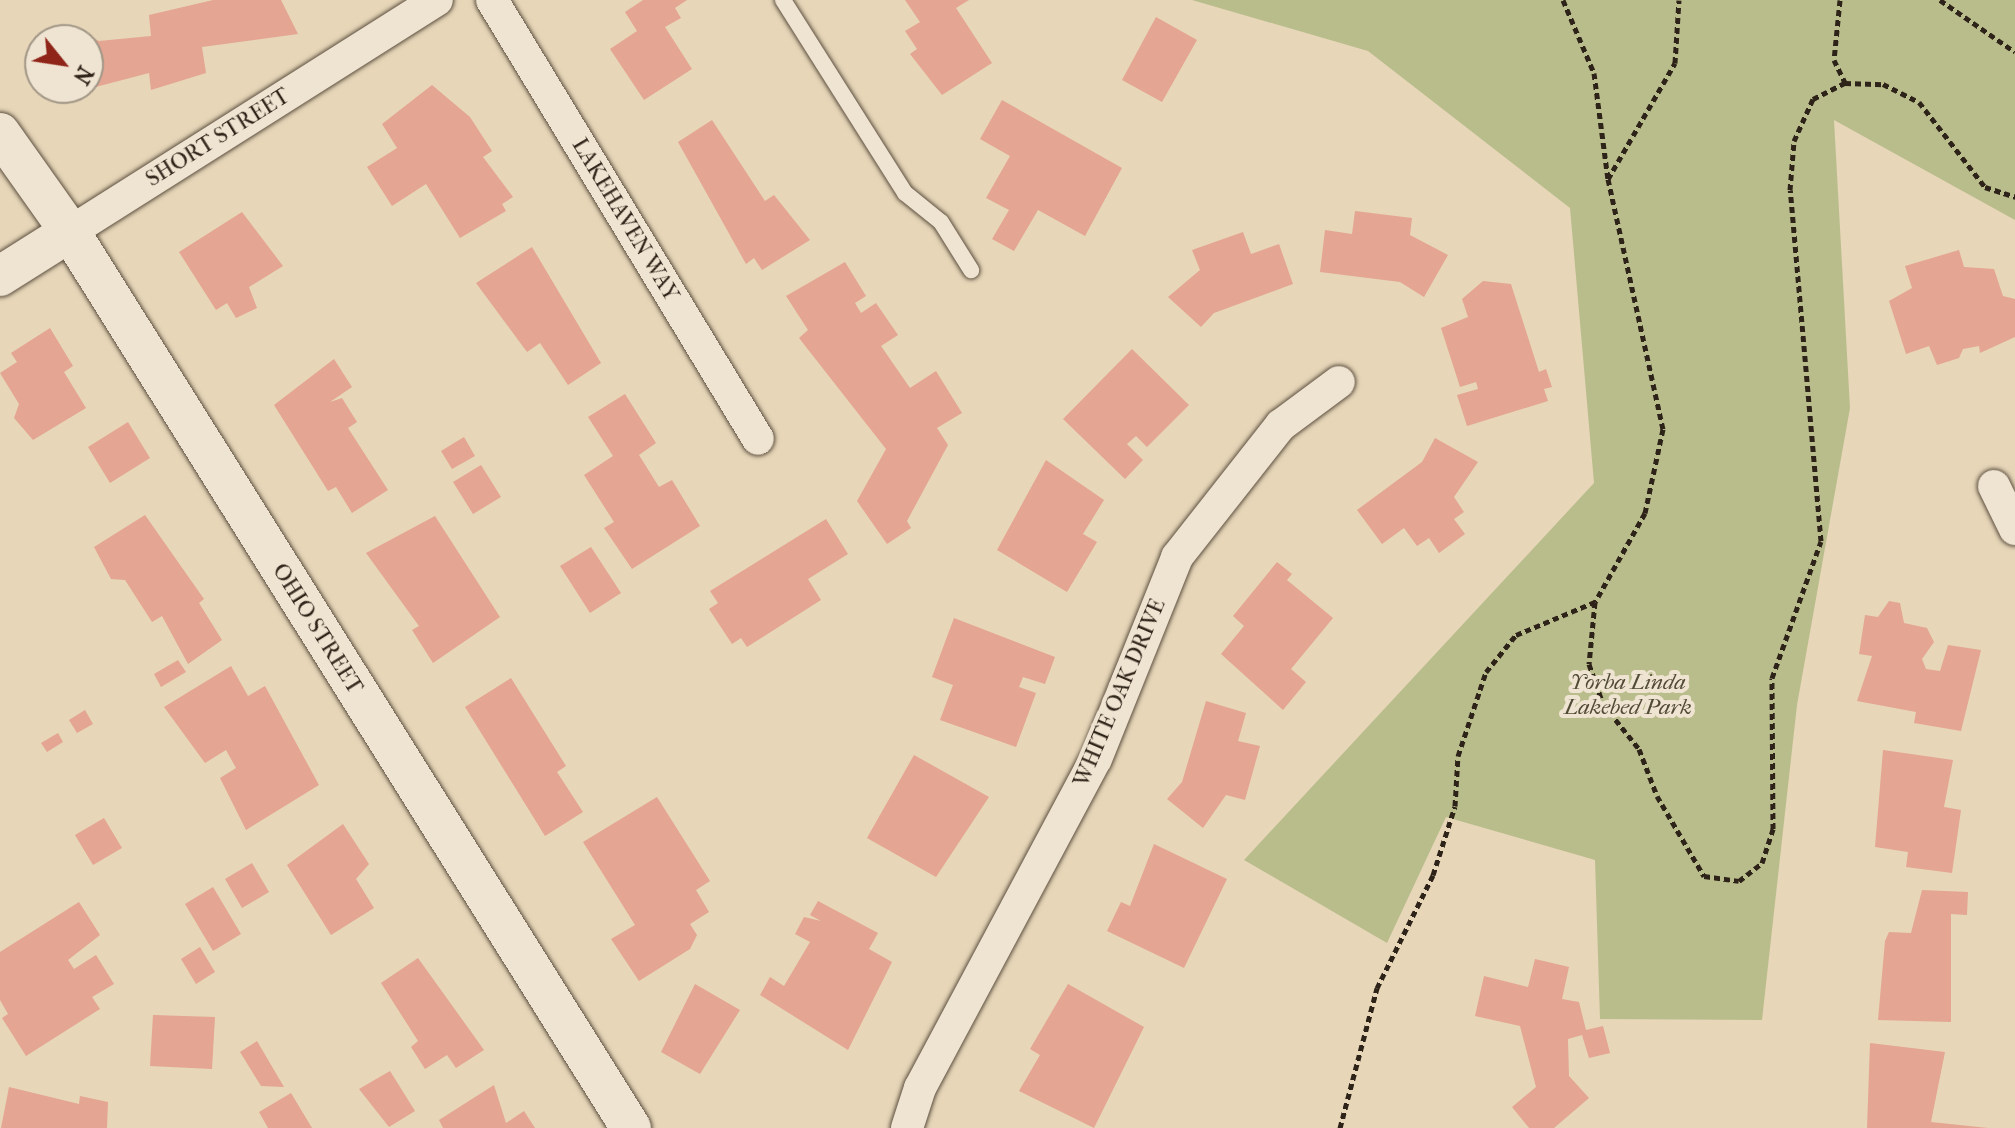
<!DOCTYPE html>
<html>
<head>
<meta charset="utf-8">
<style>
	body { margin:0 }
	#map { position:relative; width:2015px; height:1128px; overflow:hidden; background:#e7d6b8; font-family:"IM FELL French Canon",serif }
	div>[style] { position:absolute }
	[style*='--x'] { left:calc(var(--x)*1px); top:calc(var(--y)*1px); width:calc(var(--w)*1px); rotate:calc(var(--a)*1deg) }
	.green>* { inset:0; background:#b9bd8c }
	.building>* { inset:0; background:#e4a592 }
	.path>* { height:5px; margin-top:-2.5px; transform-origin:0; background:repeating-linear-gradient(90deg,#2e2318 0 6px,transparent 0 10px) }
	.roads { filter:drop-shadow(0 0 2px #5c5040) drop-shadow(0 0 2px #5c5040) }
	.service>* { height:16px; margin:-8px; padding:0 8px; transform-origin:8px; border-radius:8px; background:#efe4d1 }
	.minor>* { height:32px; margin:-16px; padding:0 16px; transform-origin:16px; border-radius:16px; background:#efe4d1 }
	.tertiary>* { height:40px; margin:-20px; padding:0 20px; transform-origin:20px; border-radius:20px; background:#efe4d1 }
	span { translate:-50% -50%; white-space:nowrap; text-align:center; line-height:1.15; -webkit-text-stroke:8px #efe4d1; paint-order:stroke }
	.street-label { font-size:22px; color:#2e2318 }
	.park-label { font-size:22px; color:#514a35; font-style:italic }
	.north { position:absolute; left:24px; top:24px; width:80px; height:80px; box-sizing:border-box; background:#efe4d1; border:2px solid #a29787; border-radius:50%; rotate:120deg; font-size:22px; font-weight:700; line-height:32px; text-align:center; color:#2e2318 }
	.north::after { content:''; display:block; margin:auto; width:28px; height:36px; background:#8f2418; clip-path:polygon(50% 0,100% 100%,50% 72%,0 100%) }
</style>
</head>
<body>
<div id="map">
	<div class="green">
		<i style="clip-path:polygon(1192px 0,2015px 0,2015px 220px,1834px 120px,1850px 408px,1797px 705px,1762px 1020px,1600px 1019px,1595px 860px,1446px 817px,1387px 943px,1244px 860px,1594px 483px,1570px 208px,1368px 51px)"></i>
	</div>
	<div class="building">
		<i style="clip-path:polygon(213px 0,281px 0,298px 34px,202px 47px,206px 73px,151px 90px,149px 73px,88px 89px,88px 40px,54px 40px,75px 28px,99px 41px,151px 36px,149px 15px)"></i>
		<i style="clip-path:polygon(643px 0,687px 0,675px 8px,681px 18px,665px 27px,692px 69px,644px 100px,610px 49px,637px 31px,625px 12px)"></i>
		<i style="clip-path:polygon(905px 0,969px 0,956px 8px,992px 63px,942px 95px,910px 54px,917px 49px,905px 31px,920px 22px)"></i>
		<i style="clip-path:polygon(1156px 17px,1197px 40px,1162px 102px,1122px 80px)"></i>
		<i style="clip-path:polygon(432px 85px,470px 117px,492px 151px,483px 157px,513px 197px,502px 204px,506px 211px,460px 238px,426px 184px,392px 206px,367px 167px,397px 148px,382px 124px)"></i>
		<i style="clip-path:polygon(1002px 100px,1122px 168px,1085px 236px,1038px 210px,1014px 251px,992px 239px,1009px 210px,986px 198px,1010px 156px,980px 139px)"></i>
		<i style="clip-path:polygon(712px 120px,765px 201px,774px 195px,810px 240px,762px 270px,754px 258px,746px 264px,678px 142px)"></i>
		<i style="clip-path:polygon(1355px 211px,1412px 218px,1410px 235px,1448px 255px,1424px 297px,1400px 282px,1320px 272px,1325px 230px,1352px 234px)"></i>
		<i style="clip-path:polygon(242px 212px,283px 266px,249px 287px,257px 308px,236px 318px,227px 303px,216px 310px,179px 252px)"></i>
		<i style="clip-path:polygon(1243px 232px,1251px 254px,1279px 244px,1293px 284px,1214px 313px,1201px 327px,1168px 297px,1200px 270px,1192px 250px)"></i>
		<i style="clip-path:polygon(532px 247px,601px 363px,568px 385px,540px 343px,527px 352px,476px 283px)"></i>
		<i style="clip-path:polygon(1959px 250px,1964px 267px,1994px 269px,2003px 296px,2015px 299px,2015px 337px,1980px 353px,1979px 346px,1963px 349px,1959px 358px,1937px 365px,1929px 346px,1906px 354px,1889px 301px,1912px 288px,1905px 266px)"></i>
		<i style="clip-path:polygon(845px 262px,866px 296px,855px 303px,861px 313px,876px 303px,898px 335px,881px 346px,910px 388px,936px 371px,962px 413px,937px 428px,948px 445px,907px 521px,911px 528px,887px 544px,857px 501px,886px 449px,799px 338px,808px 330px,786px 296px)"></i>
		<i style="clip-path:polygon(1483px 281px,1511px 284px,1539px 372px,1546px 369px,1552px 387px,1544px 389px,1548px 401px,1467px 426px,1457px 395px,1478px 389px,1476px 382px,1460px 387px,1441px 328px,1468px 317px,1462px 299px)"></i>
		<i style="clip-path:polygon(50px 328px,73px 366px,64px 372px,86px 408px,33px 440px,14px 418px,19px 404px,0 373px,17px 362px,11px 353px)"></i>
		<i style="clip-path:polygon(1132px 349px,1189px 405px,1147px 447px,1136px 436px,1127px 444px,1143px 460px,1125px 479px,1063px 419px)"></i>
		<i style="clip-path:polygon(334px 359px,352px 387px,330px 402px,342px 398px,357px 422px,348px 428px,388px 490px,352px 513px,336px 487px,328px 491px,274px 405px)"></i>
		<i style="clip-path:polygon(625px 394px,656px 443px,639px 455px,659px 487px,672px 480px,700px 526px,632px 569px,604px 528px,614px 522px,584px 475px,613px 456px,588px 417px)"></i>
		<i style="clip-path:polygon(128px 422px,150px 458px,110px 483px,88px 447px)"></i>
		<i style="clip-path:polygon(464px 437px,475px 456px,452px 469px,441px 451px)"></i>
		<i style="clip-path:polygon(1435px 438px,1478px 462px,1454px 497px,1464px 512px,1454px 519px,1465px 534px,1439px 553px,1429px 538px,1417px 546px,1404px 528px,1382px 544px,1357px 510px,1422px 462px)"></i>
		<i style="clip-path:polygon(1046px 460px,1104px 500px,1083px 534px,1097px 542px,1067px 592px,997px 550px)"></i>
		<i style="clip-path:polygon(481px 465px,501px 497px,473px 514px,453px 482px)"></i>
		<i style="clip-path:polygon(145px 515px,204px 599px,199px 603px,222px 640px,188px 664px,162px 616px,152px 622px,125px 580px,111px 579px,94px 547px)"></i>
		<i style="clip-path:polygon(435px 516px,500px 617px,433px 663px,412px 630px,419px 626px,366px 553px)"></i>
		<i style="clip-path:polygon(826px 519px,848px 554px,808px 579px,821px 600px,747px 647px,741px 638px,732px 644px,709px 609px,718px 603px,710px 591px)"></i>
		<i style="clip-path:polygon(591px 547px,621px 593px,590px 613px,560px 566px)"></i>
		<i style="clip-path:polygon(1277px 562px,1292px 574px,1287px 580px,1333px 618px,1291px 669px,1306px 682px,1283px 710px,1221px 654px,1244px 626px,1233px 616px)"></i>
		<i style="clip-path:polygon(1889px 601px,1900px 603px,1904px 623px,1927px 628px,1934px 642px,1922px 659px,1926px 669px,1940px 671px,1948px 645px,1981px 650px,1961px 731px,1914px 723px,1916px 712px,1857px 701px,1872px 656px,1859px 654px,1865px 615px,1878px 617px)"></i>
		<i style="clip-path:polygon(954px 618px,1055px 657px,1045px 684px,1023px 677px,1019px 687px,1036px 693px,1016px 747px,940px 720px,953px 685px,932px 677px)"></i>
		<i style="clip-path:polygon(178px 660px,186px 672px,161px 687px,154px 674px)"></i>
		<i style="clip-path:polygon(231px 666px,248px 696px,265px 686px,319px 785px,246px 830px,220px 778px,236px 768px,226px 750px,205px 763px,164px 707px)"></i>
		<i style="clip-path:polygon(511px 678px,566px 766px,557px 772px,583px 812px,545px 836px,465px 707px)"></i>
		<i style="clip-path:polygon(1206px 701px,1246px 713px,1238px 741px,1260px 746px,1245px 800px,1226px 795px,1203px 828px,1167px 799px,1182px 782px)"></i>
		<i style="clip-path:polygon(85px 710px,93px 724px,77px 733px,69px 720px)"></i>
		<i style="clip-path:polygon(58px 733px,63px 742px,47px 752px,41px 743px)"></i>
		<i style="clip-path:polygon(1883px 750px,1953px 760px,1944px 807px,1961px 810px,1952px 873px,1906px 867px,1908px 852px,1875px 847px)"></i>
		<i style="clip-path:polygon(914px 755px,989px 797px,936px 877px,867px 838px)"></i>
		<i style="clip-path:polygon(657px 797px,710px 881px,696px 890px,709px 912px,690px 924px,697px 935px,690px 949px,639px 981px,611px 939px,635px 925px,583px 842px)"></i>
		<i style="clip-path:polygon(104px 818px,122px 848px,93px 865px,75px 835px)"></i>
		<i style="clip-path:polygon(343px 824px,369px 864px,356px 879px,374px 908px,331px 935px,287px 865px)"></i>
		<i style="clip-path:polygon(1154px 844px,1227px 879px,1184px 968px,1107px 931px,1121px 902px,1130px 906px)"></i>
		<i style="clip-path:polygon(252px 863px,269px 892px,242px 908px,225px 879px)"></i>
		<i style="clip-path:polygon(213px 887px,241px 934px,213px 951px,185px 904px)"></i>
		<i style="clip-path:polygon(1922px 890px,1968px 892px,1967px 915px,1951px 914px,1951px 1022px,1878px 1020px,1885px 941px,1889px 932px,1911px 933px)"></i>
		<i style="clip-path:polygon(818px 901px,878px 933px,869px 949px,892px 962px,848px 1050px,760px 995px,770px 977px,784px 986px,810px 942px,795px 934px,804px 917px,821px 921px,810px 915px)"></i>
		<i style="clip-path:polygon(79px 902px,100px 935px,68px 960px,74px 969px,96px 955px,114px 984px,92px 997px,100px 1009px,26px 1056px,2px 1018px,8px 1014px,0 1000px,0 952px)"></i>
		<i style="clip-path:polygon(200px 947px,215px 972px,196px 984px,181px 959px)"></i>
		<i style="clip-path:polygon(418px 958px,484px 1050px,456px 1068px,447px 1055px,425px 1069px,411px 1047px,418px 1041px,381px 983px)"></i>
		<i style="clip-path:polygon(1535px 959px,1569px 967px,1562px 999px,1579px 1002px,1586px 1030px,1603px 1026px,1610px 1053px,1589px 1058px,1582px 1035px,1568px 1039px,1569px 1076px,1589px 1098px,1554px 1128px,1529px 1128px,1512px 1107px,1536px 1087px,1520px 1026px,1475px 1016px,1484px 976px,1528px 987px)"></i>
		<i style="clip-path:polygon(695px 984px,740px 1010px,700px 1074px,661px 1052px)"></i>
		<i style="clip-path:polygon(1068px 984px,1144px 1027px,1094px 1128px,1019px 1091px,1040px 1055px,1030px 1049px)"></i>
		<i style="clip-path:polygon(153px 1015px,215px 1017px,212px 1069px,150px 1066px)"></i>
		<i style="clip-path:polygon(257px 1041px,284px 1087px,261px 1086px,240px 1052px)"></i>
		<i style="clip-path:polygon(1870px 1043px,1945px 1052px,1931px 1122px,1988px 1128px,1867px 1128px)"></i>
		<i style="clip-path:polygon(390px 1071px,415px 1111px,389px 1127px,359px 1089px)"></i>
		<i style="clip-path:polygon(494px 1085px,506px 1123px,524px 1111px,535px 1128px,443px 1128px,439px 1120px)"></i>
		<i style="clip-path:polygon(9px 1087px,79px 1104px,80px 1096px,108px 1102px,107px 1128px,1px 1128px)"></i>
		<i style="clip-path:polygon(291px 1093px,312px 1128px,268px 1128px,259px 1112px)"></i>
	</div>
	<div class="path">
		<i style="--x:1563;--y:0;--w:79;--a:67"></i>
		<i style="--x:1594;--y:73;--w:107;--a:82.5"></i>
		<i style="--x:1608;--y:179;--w:256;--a:77.6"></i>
		<i style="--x:1663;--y:429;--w:86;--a:102.1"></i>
		<i style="--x:1645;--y:513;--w:102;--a:119.3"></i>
		<i style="--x:1595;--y:602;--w:62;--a:95.5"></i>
		<i style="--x:1589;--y:664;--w:42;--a:70.7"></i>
		<i style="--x:1603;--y:704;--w:58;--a:51.3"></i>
		<i style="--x:1639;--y:749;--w:50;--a:69"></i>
		<i style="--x:1657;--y:796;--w:93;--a:59.6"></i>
		<i style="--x:1704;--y:876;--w:35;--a:8"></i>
		<i style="--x:1739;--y:881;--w:29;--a:-38"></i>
		<i style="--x:1762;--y:863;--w:36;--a:-72"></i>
		<i style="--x:1773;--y:829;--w:151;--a:-90.4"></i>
		<i style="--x:1772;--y:678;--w:145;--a:-70.3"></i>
		<i style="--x:1821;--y:541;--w:352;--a:-95"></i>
		<i style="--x:1790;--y:190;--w:49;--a:-85.3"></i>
		<i style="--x:1794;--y:141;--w:46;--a:-65.7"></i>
		<i style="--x:1813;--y:99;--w:36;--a:-27"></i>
		<i style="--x:1845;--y:83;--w:38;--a:2"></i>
		<i style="--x:1883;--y:84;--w:40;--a:26.6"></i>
		<i style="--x:1919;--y:102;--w:108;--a:52.2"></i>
		<i style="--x:1985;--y:187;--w:32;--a:18"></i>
		<i style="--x:1840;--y:0;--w:60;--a:95.7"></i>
		<i style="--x:1834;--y:60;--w:25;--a:64"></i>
		<i style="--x:1940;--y:0;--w:91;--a:34.7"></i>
		<i style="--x:1608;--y:179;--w:134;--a:-60"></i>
		<i style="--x:1675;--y:63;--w:63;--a:-86.4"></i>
		<i style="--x:1340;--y:1128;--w:145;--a:-75.2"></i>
		<i style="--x:1377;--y:988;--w:126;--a:-63.6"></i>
		<i style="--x:1433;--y:875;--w:72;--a:-72.3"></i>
		<i style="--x:1455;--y:806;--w:50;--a:-86.6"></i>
		<i style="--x:1458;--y:756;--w:89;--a:-71.6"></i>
		<i style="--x:1486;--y:672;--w:48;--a:-51"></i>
		<i style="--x:1516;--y:635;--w:86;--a:-22.7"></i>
	</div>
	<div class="roads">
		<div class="service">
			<i style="--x:783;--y:0;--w:228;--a:57.7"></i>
			<i style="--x:905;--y:193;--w:46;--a:38.9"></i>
			<i style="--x:941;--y:222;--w:57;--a:58"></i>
		</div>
		<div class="minor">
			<i style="--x:492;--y:0;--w:513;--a:58.79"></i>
			<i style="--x:70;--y:232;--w:434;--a:-32.3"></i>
			<i style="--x:1994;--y:486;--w:48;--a:64"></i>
			<i style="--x:907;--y:1128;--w:42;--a:-72"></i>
			<i style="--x:920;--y:1088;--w:373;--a:-61.9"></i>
			<i style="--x:1096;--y:759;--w:218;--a:-68.1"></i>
			<i style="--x:1177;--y:557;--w:168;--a:-51.8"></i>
			<i style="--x:1281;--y:425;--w:72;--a:-36.6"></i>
		</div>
		<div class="tertiary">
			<i style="--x:0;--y:133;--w:121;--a:54.7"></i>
			<i style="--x:70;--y:232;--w:1057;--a:57.95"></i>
			<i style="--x:0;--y:276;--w:83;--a:-32.2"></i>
		</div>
	</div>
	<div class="street-label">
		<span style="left:218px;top:138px;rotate:-32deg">SHORT STREET</span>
		<span style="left:625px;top:220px;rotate:59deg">LAKEHAVEN WAY</span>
		<span style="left:317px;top:629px;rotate:58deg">OHIO STREET</span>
		<span style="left:1120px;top:693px;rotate:-67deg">WHITE OAK DRIVE</span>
	</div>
	<div class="park-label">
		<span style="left:1628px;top:695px">Yorba Linda<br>Lakebed Park</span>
	</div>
	<div class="north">N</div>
</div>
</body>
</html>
